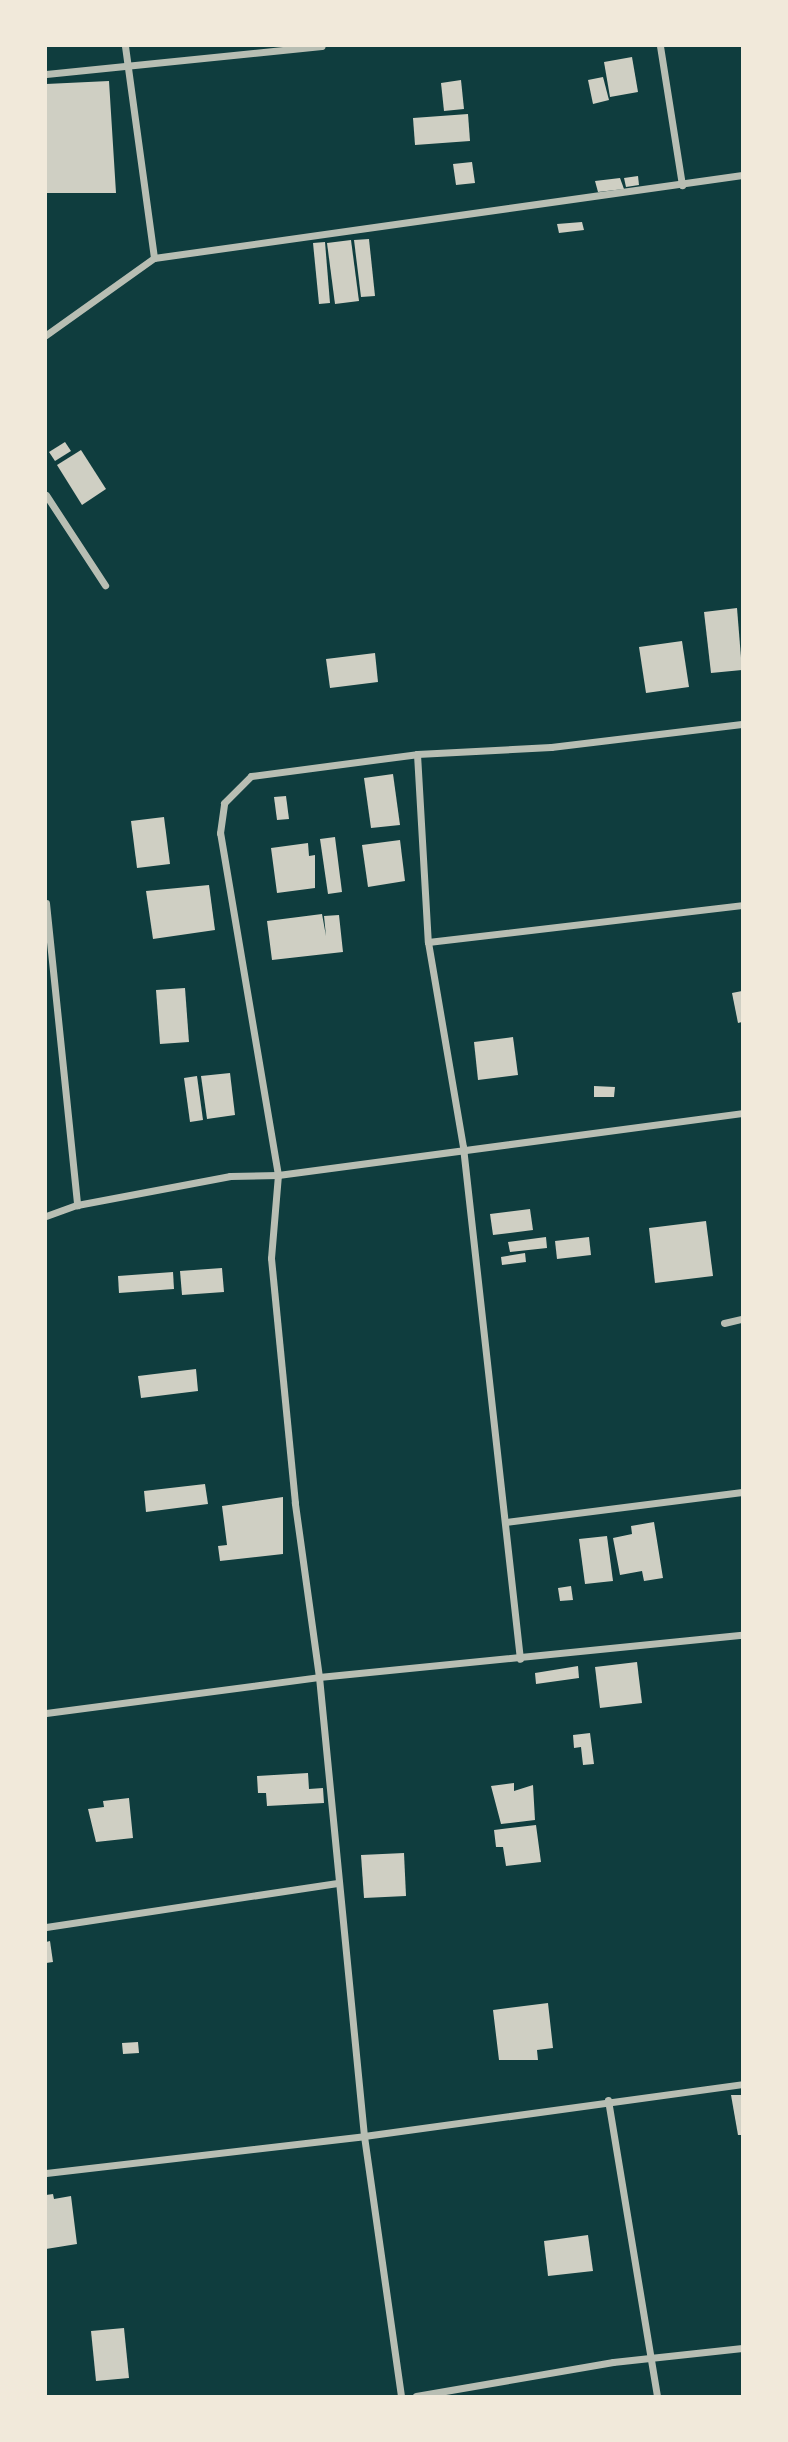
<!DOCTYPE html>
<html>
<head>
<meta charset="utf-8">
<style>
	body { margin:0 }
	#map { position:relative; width:788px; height:2442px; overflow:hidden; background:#0f3d3e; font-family:Cabin,sans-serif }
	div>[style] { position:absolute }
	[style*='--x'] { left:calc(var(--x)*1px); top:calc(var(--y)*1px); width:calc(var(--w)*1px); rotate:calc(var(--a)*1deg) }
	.building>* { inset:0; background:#cfcfc3 }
	.minor>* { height:7px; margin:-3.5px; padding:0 3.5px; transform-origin:3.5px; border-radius:3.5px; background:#b8beb3 }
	span { translate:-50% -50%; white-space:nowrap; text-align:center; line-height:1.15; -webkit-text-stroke:5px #f1e9da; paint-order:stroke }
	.frame { position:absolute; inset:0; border:47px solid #f1e9da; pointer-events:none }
</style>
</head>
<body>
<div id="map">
	<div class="building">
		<i style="clip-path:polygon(632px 57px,638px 92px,610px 97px,604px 62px)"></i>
		<i style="clip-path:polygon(603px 77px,609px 100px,593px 104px,588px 80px)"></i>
		<i style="clip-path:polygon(461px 80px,464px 109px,444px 111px,441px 83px)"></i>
		<i style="clip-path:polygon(109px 81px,116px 193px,46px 193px,46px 84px)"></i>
		<i style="clip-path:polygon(468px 114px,470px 141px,415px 145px,413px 118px)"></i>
		<i style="clip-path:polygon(472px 162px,475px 183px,456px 185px,453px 164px)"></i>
		<i style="clip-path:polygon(638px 176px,639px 185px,626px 187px,624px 178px)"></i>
		<i style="clip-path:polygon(620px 178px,624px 189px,598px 192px,595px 181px)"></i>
		<i style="clip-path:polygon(582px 222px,584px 230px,559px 233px,557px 224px)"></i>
		<i style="clip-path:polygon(369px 239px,375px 296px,361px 297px,354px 240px)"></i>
		<i style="clip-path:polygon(351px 240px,359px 301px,335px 304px,327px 243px)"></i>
		<i style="clip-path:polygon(325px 242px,330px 303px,319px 304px,313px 243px)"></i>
		<i style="clip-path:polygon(65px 442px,71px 451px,55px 461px,49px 452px)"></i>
		<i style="clip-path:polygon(81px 450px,106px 489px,82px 505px,57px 465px)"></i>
		<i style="clip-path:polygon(737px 608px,742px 670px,711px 673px,704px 612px)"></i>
		<i style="clip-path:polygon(682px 641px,689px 687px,646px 693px,639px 647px)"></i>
		<i style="clip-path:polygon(375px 653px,378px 682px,330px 688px,326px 659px)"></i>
		<i style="clip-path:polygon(393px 774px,400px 825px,371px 828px,364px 778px)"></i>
		<i style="clip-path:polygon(286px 796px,289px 819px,277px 820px,274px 797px)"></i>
		<i style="clip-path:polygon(164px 817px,170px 864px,137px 868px,131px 821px)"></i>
		<i style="clip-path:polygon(335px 837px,342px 892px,328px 894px,320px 839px)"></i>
		<i style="clip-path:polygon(400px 840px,405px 881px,368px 887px,362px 845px)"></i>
		<i style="clip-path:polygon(308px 843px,309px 856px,315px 855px,315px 888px,277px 893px,271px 848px)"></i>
		<i style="clip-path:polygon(209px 885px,215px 930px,153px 939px,146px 891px)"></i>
		<i style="clip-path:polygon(322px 914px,326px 936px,324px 916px,339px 915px,343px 952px,272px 960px,267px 921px)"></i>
		<i style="clip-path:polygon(185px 988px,189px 1042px,160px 1044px,156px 990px)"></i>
		<i style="clip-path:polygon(742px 991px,742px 1022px,738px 1023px,732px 993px)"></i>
		<i style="clip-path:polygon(513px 1037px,518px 1075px,478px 1080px,474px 1042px)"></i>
		<i style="clip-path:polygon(230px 1073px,235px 1115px,207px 1119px,201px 1076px)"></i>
		<i style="clip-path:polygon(197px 1076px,203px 1120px,190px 1122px,184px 1078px)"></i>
		<i style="clip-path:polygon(594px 1086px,615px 1087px,614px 1097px,594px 1097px)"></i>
		<i style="clip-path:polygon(530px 1209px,533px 1230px,493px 1235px,490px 1214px)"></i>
		<i style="clip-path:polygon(706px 1221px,713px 1276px,655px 1283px,649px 1228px)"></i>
		<i style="clip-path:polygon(546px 1237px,547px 1248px,510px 1252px,508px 1242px)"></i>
		<i style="clip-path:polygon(589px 1237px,591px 1255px,557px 1259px,555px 1241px)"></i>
		<i style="clip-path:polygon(525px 1253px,526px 1262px,502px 1265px,501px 1257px)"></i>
		<i style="clip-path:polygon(222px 1268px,224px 1292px,182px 1295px,180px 1271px)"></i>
		<i style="clip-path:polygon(173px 1272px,174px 1289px,119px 1293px,118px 1276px)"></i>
		<i style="clip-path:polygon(196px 1369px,198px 1391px,141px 1398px,138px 1376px)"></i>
		<i style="clip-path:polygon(205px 1484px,208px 1504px,146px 1512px,144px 1491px)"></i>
		<i style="clip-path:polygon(283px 1497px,283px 1554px,220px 1561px,218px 1546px,227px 1545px,222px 1506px)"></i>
		<i style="clip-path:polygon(654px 1522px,663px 1578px,644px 1581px,642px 1571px,620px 1575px,613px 1538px,632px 1534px,631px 1526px)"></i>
		<i style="clip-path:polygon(607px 1536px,613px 1581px,585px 1584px,579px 1539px)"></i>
		<i style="clip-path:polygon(571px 1586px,573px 1600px,560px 1601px,558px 1588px)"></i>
		<i style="clip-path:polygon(637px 1662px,642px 1703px,600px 1708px,595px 1667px)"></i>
		<i style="clip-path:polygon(578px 1666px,579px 1678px,536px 1684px,535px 1673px)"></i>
		<i style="clip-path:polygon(590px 1733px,594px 1764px,583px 1765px,581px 1747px,574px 1748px,573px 1735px)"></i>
		<i style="clip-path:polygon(308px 1773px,309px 1789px,323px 1788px,324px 1803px,267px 1806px,266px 1793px,258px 1793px,257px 1776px)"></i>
		<i style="clip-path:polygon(514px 1783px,514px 1791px,533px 1785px,535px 1820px,501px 1824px,491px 1786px)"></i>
		<i style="clip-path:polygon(129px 1798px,133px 1838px,96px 1842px,88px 1809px,104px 1807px,103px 1801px)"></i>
		<i style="clip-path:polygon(536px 1825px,541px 1862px,506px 1866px,503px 1847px,496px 1847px,494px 1830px)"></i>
		<i style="clip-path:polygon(404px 1853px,406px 1896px,364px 1898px,361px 1855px)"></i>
		<i style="clip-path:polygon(50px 1941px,53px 1962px,46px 1963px,46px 1942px)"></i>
		<i style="clip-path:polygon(548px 2003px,553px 2048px,537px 2050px,538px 2060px,499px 2060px,493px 2010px)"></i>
		<i style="clip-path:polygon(138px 2042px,139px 2053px,123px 2054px,122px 2043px)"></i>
		<i style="clip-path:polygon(731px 2095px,742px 2095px,742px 2135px,738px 2135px)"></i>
		<i style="clip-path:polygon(53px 2194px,54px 2199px,71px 2196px,77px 2244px,46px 2249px,46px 2195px)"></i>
		<i style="clip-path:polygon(588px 2235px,593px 2271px,548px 2276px,544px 2241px)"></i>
		<i style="clip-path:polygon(124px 2328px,129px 2378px,96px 2381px,91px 2331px)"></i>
	</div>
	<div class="minor">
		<i style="--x:125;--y:46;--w:214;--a:82.2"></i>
		<i style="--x:660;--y:46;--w:141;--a:81"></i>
		<i style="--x:46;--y:74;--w:277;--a:-5.8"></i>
		<i style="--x:46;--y:335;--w:133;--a:-35.5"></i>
		<i style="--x:154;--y:258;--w:594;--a:-8.03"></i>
		<i style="--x:46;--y:495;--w:108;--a:56.8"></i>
		<i style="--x:417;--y:754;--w:188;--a:86.7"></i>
		<i style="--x:428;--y:942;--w:208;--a:80.3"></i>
		<i style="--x:463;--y:1147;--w:515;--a:83.65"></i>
		<i style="--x:46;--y:903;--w:304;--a:84.1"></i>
		<i style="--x:428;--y:942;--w:316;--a:-6.7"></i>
		<i style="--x:46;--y:1216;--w:33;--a:-20"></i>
		<i style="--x:77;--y:1205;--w:156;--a:-10.7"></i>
		<i style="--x:230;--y:1176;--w:48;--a:-1.2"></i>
		<i style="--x:278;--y:1175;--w:468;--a:-7.6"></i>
		<i style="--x:724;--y:1323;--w:18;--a:-13"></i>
		<i style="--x:505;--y:1522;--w:239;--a:-7.2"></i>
		<i style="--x:46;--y:1713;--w:275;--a:-7.5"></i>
		<i style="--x:319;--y:1677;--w:176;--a:-97.9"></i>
		<i style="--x:295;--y:1503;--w:246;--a:-95.6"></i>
		<i style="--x:271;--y:1258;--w:83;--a:-85.2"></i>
		<i style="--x:278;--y:1175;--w:347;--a:-99.6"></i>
		<i style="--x:220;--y:833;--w:30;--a:-82"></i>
		<i style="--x:224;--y:803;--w:38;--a:-45"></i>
		<i style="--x:251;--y:776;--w:167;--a:-7.5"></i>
		<i style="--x:417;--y:754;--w:134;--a:-3"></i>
		<i style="--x:551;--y:747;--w:192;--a:-6.9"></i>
		<i style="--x:46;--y:1927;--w:293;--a:-8.6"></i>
		<i style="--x:608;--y:2100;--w:300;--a:80.6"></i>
		<i style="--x:46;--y:2173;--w:320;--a:-6.6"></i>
		<i style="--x:364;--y:2136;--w:382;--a:-7.8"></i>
		<i style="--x:401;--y:2396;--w:263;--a:-98.1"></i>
		<i style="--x:364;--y:2136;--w:461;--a:-95.6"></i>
		<i style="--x:319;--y:1677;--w:425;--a:-5.7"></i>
		<i style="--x:416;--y:2396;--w:200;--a:-9.8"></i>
		<i style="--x:613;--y:2362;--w:130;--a:-6.2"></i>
	</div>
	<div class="frame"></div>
</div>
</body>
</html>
